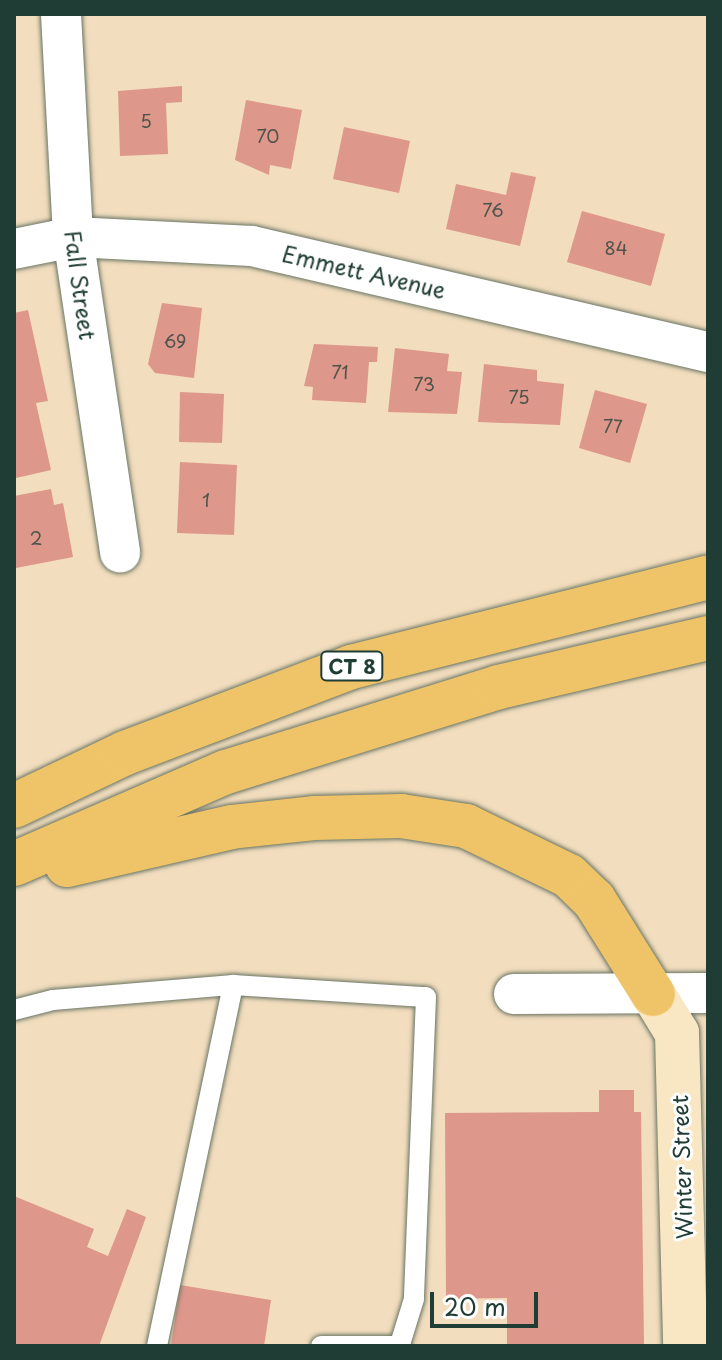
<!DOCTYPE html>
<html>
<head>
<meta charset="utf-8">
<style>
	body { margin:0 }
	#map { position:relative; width:722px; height:1360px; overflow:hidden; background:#f2ddbe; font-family:"Playpen Sans",sans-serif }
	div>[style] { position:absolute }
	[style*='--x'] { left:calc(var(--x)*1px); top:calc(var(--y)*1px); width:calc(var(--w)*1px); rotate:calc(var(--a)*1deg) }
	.building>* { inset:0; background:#de978b }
	.roads { filter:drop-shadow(0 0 2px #697564) drop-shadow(0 0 2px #697564) }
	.service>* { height:20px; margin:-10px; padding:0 10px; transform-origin:10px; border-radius:10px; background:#fff }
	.minor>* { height:40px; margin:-20px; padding:0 20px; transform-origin:20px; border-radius:20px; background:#fff }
	.secondary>* { height:44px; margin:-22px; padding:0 22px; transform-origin:22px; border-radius:22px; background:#f9e7c3 }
	.motorway>* { height:44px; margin:-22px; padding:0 22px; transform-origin:22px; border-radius:22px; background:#efc469 }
	span { translate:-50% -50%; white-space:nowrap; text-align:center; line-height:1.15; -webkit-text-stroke:6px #fff; paint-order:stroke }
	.number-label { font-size:18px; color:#4f544a }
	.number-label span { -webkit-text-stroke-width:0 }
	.shield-label span { padding:2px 6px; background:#fff; border:2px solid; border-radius:6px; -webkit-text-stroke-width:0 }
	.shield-label { font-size:20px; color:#1f3d34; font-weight:700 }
	.street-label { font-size:22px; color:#1f3d34 }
	.frame { position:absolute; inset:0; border:16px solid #1f3d34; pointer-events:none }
	.scale { position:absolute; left:430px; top:1292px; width:108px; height:36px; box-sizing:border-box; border:4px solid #1f3d34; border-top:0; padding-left:10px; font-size:24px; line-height:28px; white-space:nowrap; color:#1f3d34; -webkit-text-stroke:6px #fff; paint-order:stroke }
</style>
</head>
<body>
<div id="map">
	<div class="building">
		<i style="clip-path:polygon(182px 86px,182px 102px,166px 103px,168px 154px,120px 156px,118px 91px)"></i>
		<i style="clip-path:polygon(246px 100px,302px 110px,291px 169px,270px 165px,269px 175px,235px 160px)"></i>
		<i style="clip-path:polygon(344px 127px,410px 141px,399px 193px,333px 179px)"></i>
		<i style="clip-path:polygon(511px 172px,536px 177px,520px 246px,446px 229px,456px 184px,506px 195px)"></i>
		<i style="clip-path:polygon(582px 211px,665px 234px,651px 286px,567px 262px)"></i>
		<i style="clip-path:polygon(162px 303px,202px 308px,194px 378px,155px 373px,148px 364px)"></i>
		<i style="clip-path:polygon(28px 310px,48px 401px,36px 403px,51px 470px,16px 478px,14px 313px)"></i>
		<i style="clip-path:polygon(314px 344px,378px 347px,377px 362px,369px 362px,366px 403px,312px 400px,313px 387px,304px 386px)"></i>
		<i style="clip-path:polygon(395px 348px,449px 354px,447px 371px,462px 372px,457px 414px,388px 412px)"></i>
		<i style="clip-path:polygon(484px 364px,537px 370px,537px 381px,564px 384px,560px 425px,478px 422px)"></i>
		<i style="clip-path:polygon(595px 390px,647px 404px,630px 463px,579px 448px)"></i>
		<i style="clip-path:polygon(180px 392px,224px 394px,222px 443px,179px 442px)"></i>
		<i style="clip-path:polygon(180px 462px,237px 465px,234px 535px,177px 533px)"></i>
		<i style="clip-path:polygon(51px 489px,54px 505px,63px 503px,73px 557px,16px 568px,14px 496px)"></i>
		<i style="clip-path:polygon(599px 1090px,634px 1090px,634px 1112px,641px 1112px,644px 1346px,507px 1346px,507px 1298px,446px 1299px,445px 1113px,599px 1112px)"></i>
		<i style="clip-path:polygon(14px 1196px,94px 1229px,87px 1247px,108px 1256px,127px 1209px,146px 1217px,99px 1346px,14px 1346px)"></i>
		<i style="clip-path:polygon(180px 1285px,271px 1300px,264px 1346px,171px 1346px)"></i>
	</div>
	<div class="roads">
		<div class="service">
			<i style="--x:14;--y:1010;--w:40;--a:-14.4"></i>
			<i style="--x:53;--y:1000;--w:181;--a:-4.8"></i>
			<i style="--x:233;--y:985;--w:193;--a:3.6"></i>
			<i style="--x:426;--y:997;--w:302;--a:92.3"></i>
			<i style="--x:414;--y:1299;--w:44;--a:107.2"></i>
			<i style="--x:157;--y:1346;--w:369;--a:-78.1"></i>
			<i style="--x:321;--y:1346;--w:80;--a:0"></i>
		</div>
		<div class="minor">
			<i style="--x:61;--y:14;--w:223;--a:86.9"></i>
			<i style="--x:73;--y:237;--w:319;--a:81.5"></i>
			<i style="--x:14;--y:249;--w:60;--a:-11.5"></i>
			<i style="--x:73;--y:237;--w:179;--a:2.9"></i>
			<i style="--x:252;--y:246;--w:468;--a:13.1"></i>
			<i style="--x:514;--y:994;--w:194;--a:-0.3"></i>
		</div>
		<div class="secondary">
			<i style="--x:653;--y:994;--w:46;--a:58.4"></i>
			<i style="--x:677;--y:1033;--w:313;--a:88.5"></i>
		</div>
		<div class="motorway">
			<i style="--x:14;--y:806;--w:123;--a:-25.5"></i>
			<i style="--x:125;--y:753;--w:242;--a:-20.8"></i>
			<i style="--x:351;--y:667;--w:368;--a:-14.1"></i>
			<i style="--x:14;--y:864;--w:231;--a:-23.5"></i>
			<i style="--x:226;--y:772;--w:286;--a:-17.3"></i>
			<i style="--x:499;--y:687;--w:215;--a:-13.2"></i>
			<i style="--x:67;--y:865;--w:168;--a:-13"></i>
			<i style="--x:231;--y:827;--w:83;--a:-6.2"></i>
			<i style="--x:314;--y:818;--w:87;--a:-1.3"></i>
			<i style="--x:401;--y:816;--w:66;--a:8.7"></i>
			<i style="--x:466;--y:826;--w:114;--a:25.9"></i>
			<i style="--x:569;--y:876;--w:35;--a:44"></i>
			<i style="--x:594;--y:900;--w:111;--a:57.9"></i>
		</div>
	</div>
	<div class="number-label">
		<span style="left:146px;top:121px">5</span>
		<span style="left:268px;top:136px">70</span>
		<span style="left:493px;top:210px">76</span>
		<span style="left:616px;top:248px">84</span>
		<span style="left:175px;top:341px">69</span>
		<span style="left:340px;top:372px">71</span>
		<span style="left:424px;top:384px">73</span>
		<span style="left:519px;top:397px">75</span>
		<span style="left:613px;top:426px">77</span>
		<span style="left:206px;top:500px">1</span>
		<span style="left:36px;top:538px">2</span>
	</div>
	<div class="shield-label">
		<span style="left:352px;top:666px">CT 8</span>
	</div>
	<div class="street-label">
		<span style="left:364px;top:271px;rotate:13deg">Emmett Avenue</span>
		<span style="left:81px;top:285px;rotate:82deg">Fall Street</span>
		<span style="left:681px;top:1167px;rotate:-92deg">Winter Street</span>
	</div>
	<div class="frame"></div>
	<div class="scale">20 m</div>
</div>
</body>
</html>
